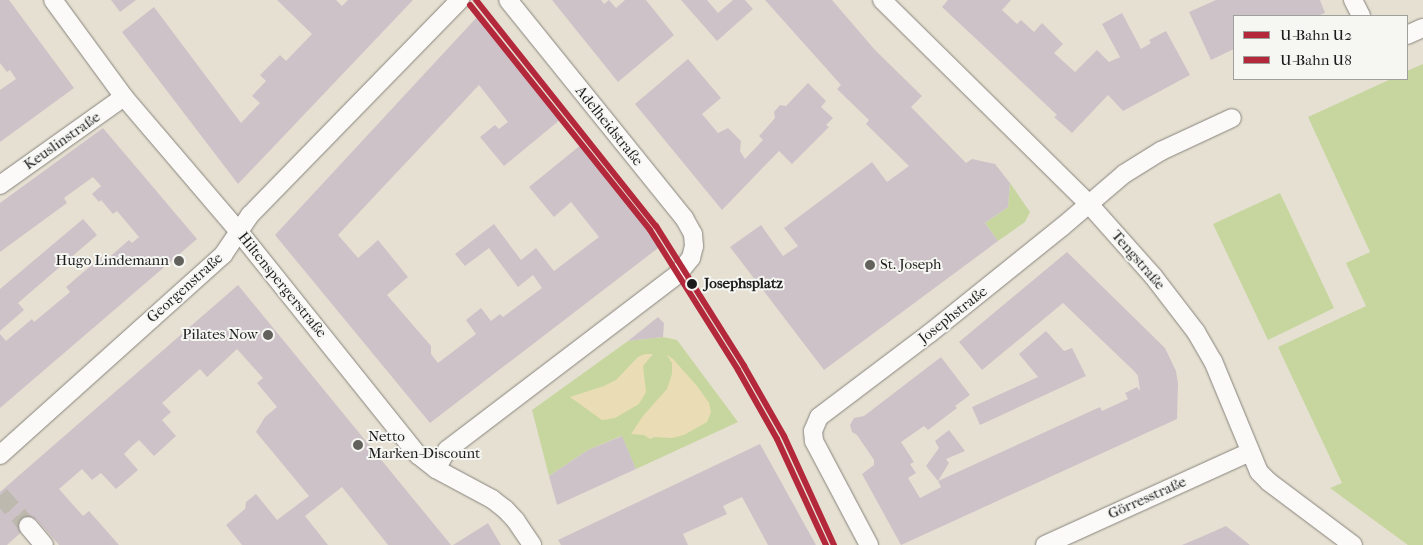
<!DOCTYPE html>
<html>
<head>
<meta charset="utf-8">
<style>
	body { margin:0 }
	#map { position:relative; width:1423px; height:545px; overflow:hidden; background:#e6e0d2; font-family:"IM FELL French Canon",serif }
	div>[style] { position:absolute }
	[style*='--x'] { left:calc(var(--x)*1px); top:calc(var(--y)*1px); width:calc(var(--w)*1px); rotate:calc(var(--a)*1deg) }
	.green>* { inset:0; background:#c7d69f }
	.sand>* { inset:0; background:#eaddb5 }
	.building>* { inset:0; background:#cec2c9 }
	.minor-tunnel>* { height:18px; margin-top:-9px; transform-origin:0; background:repeating-linear-gradient(90deg,#beb9ae 0 18px,transparent 0 27px) }
	.roads { filter:drop-shadow(0 0 1px #87847d) drop-shadow(0 0 1px #87847d) }
	.minor>* { height:18px; margin:-9px; padding:0 9px; transform-origin:9px; border-radius:9px; background:#fbfaf8 }
	.metro-1>* { height:6px; margin:-3px; padding:0 3px; transform-origin:3px; border-radius:3px; background:#b4283c }
	.metro-2>* { height:6px; margin:-3px; padding:0 3px; transform-origin:3px; border-radius:3px; background:#b4283c }
	.dots>* { width:14px; height:14px; translate:-50% -50%; box-sizing:border-box; border:2px solid #f6f6f2; border-radius:50% }
	span { translate:-50% -50%; white-space:nowrap; text-align:center; line-height:1.15; -webkit-text-stroke:4px #f6f6f2; paint-order:stroke }
	.street-label { font-size:15px; color:#1c1c1c }
	.poi-label { font-size:15px; color:#1c1c1c }
	.right { translate:-100% -50%; text-align:right }
	.left { translate:0 -50%; text-align:left }
	.stop-label { font-size:15px; color:#1c1c1c; font-weight:700 }
	.legend { position:absolute; left:1233px; top:15px; width:175px; height:65px; box-sizing:border-box; background:#f6f6f2; border:1px solid #9f9f9c; margin:0; padding:6px 9px; list-style:none; font-size:15px; color:#1c1c1c }
	.legend li { display:flex; align-items:center; gap:10px; height:25px }
	.legend b { width:25px; border:1px solid #9f9f9c }
</style>
</head>
<body>
<div id="map">
	<div class="green">
		<i style="clip-path:polygon(1423px 64px,1423px 545px,1408px 545px,1330px 488px,1342px 483px,1278px 347px,1366px 306px,1346px 263px,1370px 252px,1308px 117px,1391px 79px,1407px 79px,1407px 71px)"></i>
		<i style="clip-path:polygon(1010px 183px,1030px 212px,1025px 222px,998px 241px,985px 223px,1008px 207px)"></i>
		<i style="clip-path:polygon(1280px 193px,1334px 308px,1268px 340px,1213px 224px)"></i>
		<i style="clip-path:polygon(663px 337px,677px 340px,738px 422px,636px 469px,621px 436px,588px 450px,549px 476px,532px 410px,628px 341px)"></i>
	</div>
	<div class="sand">
		<i style="clip-path:polygon(645px 354px,653px 354px,643px 366px,646px 392px,639px 404px,615px 418px,602px 420px,570px 397px,604px 386px,616px 380px,638px 357px)"></i>
		<i style="clip-path:polygon(667px 355px,673px 359px,697px 386px,709px 403px,711px 412px,707px 422px,684px 435px,672px 438px,654px 437px,650px 439px,644px 435px,631px 434px,643px 416px,667px 389px,672px 374px,672px 363px)"></i>
	</div>
	<div class="building">
		<i style="clip-path:polygon(0 0,9px 0,74px 88px,0 142px,0 90px,16px 79px,10px 70px,7px 72px,0 63px)"></i>
		<i style="clip-path:polygon(111px 0,136px 0,120px 12px)"></i>
		<i style="clip-path:polygon(277px 0,336px 0,342px 6px,348px 0,413px 0,238px 184px,122px 32px,154px 7px,241px 123px,260px 103px,252px 96px,266px 81px,260px 75px,280px 55px,286px 61px,312px 34px)"></i>
		<i style="clip-path:polygon(552px 0,601px 0,604px 4px,609px 0,616px 8px,625px 0,646px 0,674px 35px,618px 82px)"></i>
		<i style="clip-path:polygon(681px 0,707px 0,718px 13px,733px 0,745px 0,753px 9px,717px 41px)"></i>
		<i style="clip-path:polygon(765px 0,832px 0,875px 50px,922px 96px,911px 107px,966px 163px,972px 159px,995px 164px,1010px 183px,1008px 207px,985px 223px,998px 241px,824px 370px,730px 247px,761px 225px,783px 256px,798px 246px,784px 228px,872px 162px,887px 182px,909px 166px,866px 124px,869px 120px,837px 89px,841px 85px)"></i>
		<i style="clip-path:polygon(948px 0,1011px 0,1002px 10px,1017px 24px,1021px 20px,1034px 32px,1042px 23px,1063px 44px,1054px 53px,1075px 72px,1097px 50px,1109px 62px,1120px 57px,1102px 24px,1122px 13px,1141px 49px,1151px 43px,1149px 40px,1166px 31px,1190px 75px,1123px 111px,1108px 95px,1072px 133px,1054px 117px,1057px 115px,942px 7px)"></i>
		<i style="clip-path:polygon(1216px 0,1320px 0,1325px 13px,1317px 16px,1234px 16px,1234px 49px,1211px 60px,1189px 12px)"></i>
		<i style="clip-path:polygon(477px 17px,561px 119px,504px 166px,480px 137px,495px 125px,499px 129px,508px 122px,479px 85px,338px 235px,358px 258px,378px 240px,408px 277px,387px 295px,431px 346px,431px 354px,438px 363px,476px 334px,466px 320px,481px 308px,491px 321px,500px 314px,503px 317px,542px 288px,533px 275px,518px 287px,489px 248px,465px 266px,455px 254px,494px 224px,521px 260px,536px 248px,554px 271px,599px 237px,571px 202px,554px 217px,529px 187px,582px 144px,662px 245px,430px 423px,275px 235px)"></i>
		<i style="clip-path:polygon(688px 59px,721px 98px,702px 114px,718px 133px,728px 128px,741px 141px,740px 151px,745px 159px,763px 140px,759px 136px,775px 118px,774px 112px,780px 105px,786px 106px,808px 83px,826px 101px,821px 107px,833px 118px,826px 125px,829px 127px,792px 164px,779px 151px,722px 210px,635px 104px)"></i>
		<i style="clip-path:polygon(103px 128px,197px 239px,0 408px,0 334px,6px 341px,32px 319px,34px 322px,70px 292px,66px 287px,101px 257px,105px 261px,129px 240px,132px 243px,139px 237px,117px 211px,113px 214px,101px 200px,99px 202px,92px 194px,101px 186px,93px 177px,64px 198px,67px 203px,0 252px,0 203px)"></i>
		<i style="clip-path:polygon(83px 219px,97px 235px,18px 303px,24px 310px,0 331px,0 289px)"></i>
		<i style="clip-path:polygon(1067px 252px,1165px 348px,1176px 371px,1178px 384px,1177px 419px,901px 545px,862px 474px,874px 465px,874px 460px,857px 435px,852px 432px,850px 425px,854px 418px,864px 416px,941px 357px,970px 395px,955px 406px,957px 408px,928px 430px,924px 426px,901px 442px,914px 462px,910px 464px,916px 473px,908px 478px,920px 498px,941px 487px,938px 481px,1100px 407px,1102px 411px,1128px 399px,1125px 393px,1137px 387px,1140px 391px,1138px 376px,1134px 371px,1063px 303px,982px 370px,959px 342px)"></i>
		<i style="clip-path:polygon(238px 285px,451px 545px,388px 545px,342px 487px,305px 516px,328px 545px,242px 545px,226px 525px,245px 509px,246px 502px,256px 494px,277px 520px,309px 496px,256px 432px,265px 417px,277px 407px,257px 383px,263px 378px,237px 349px,207px 377px,200px 369px,162px 403px,171px 412px,162px 420px,176px 436px,154px 456px,139px 440px,132px 446px,124px 454px,138px 470px,116px 489px,101px 473px,92px 480px,82px 469px,59px 489px,83px 516px,89px 511px,119px 545px,59px 545px,36px 519px,7px 545px,0 545px,0 492px)"></i>
		<i style="clip-path:polygon(658px 317px,664px 323px,663px 337px,628px 341px)"></i>
		<i style="clip-path:polygon(1046px 331px,1064px 351px,1072px 348px,1086px 376px,980px 425px,972px 407px,1038px 377px,1019px 354px)"></i>
		<i style="clip-path:polygon(949px 430px,965px 451px,946px 459px,949px 463px,938px 481px,926px 466px,939px 448px,935px 441px)"></i>
		<i style="clip-path:polygon(622px 436px,636px 469px,557px 505px,549px 476px,588px 450px)"></i>
		<i style="clip-path:polygon(760px 444px,816px 545px,768px 545px,742px 497px,723px 506px,727px 514px,683px 534px,688px 545px,561px 545px,558px 540px)"></i>
		<i style="clip-path:polygon(488px 523px,501px 545px,453px 545px,469px 535px)"></i>
		<i style="clip-path:polygon(1226px 526px,1250px 545px,1182px 545px,1201px 537px)"></i>
	</div>
	<div class="minor-tunnel">
		<i style="--x:0;--y:495;--w:42;--a:47.9"></i>
	</div>
	<div class="roads">
		<div class="minor">
			<i style="--x:53;--y:0;--w:120;--a:53.8"></i>
			<i style="--x:124;--y:97;--w:179;--a:49.5"></i>
			<i style="--x:240;--y:233;--w:285;--a:51.3"></i>
			<i style="--x:418;--y:455;--w:23;--a:38"></i>
			<i style="--x:436;--y:469;--w:64;--a:28.2"></i>
			<i style="--x:492;--y:499;--w:16;--a:38"></i>
			<i style="--x:505;--y:509;--w:16;--a:47"></i>
			<i style="--x:516;--y:521;--w:29;--a:56"></i>
			<i style="--x:882;--y:0;--w:289;--a:44.6"></i>
			<i style="--x:1088;--y:203;--w:98;--a:48.3"></i>
			<i style="--x:1153;--y:276;--w:71;--a:52.5"></i>
			<i style="--x:1196;--y:332;--w:34;--a:60"></i>
			<i style="--x:1213;--y:361;--w:120;--a:67.5"></i>
			<i style="--x:1259;--y:472;--w:14;--a:45"></i>
			<i style="--x:1269;--y:482;--w:105;--a:36.9"></i>
			<i style="--x:1353;--y:0;--w:18;--a:63"></i>
			<i style="--x:1407;--y:35;--w:17;--a:-24"></i>
			<i style="--x:0;--y:185;--w:152;--a:-35.4"></i>
			<i style="--x:0;--y:455;--w:300;--a:-41.9"></i>
			<i style="--x:223;--y:255;--w:48;--a:-56"></i>
			<i style="--x:250;--y:215;--w:301;--a:-45.7"></i>
			<i style="--x:436;--y:469;--w:22;--a:-60"></i>
			<i style="--x:447;--y:450;--w:290;--a:-37.3"></i>
			<i style="--x:678;--y:274;--w:21;--a:-51"></i>
			<i style="--x:691;--y:258;--w:12;--a:-76"></i>
			<i style="--x:694;--y:246;--w:12;--a:-95"></i>
			<i style="--x:693;--y:234;--w:18;--a:-119"></i>
			<i style="--x:684;--y:218;--w:280;--a:-128.9"></i>
			<i style="--x:28;--y:526;--w:25;--a:50"></i>
			<i style="--x:869;--y:545;--w:118;--a:-117.9"></i>
			<i style="--x:814;--y:441;--w:10;--a:-96"></i>
			<i style="--x:813;--y:431;--w:15;--a:-67"></i>
			<i style="--x:819;--y:417;--w:139;--a:-37.1"></i>
			<i style="--x:930;--y:333;--w:169;--a:-38.8"></i>
			<i style="--x:1062;--y:227;--w:82;--a:-40.5"></i>
			<i style="--x:1124;--y:174;--w:44;--a:-31.9"></i>
			<i style="--x:1161;--y:151;--w:78;--a:-24.9"></i>
			<i style="--x:1045;--y:545;--w:225;--a:-24.4"></i>
		</div>
	</div>
	<div class="metro-1">
		<i style="--x:476;--y:0;--w:289;--a:51.5"></i>
		<i style="--x:656;--y:226;--w:165;--a:57.8"></i>
		<i style="--x:744;--y:366;--w:81;--a:60.3"></i>
		<i style="--x:784;--y:436;--w:120;--a:65.4"></i>
	</div>
	<div class="metro-2">
		<i style="--x:470;--y:5;--w:288;--a:51.3"></i>
		<i style="--x:650;--y:230;--w:165;--a:57.8"></i>
		<i style="--x:738;--y:370;--w:79;--a:60.5"></i>
		<i style="--x:777;--y:439;--w:117;--a:65.2"></i>
	</div>
	<div class="dots">
		<i style="left:179px;top:261px;background:#63615c"></i>
		<i style="left:870px;top:265px;background:#63615c"></i>
		<i style="left:692px;top:284px;background:#1c1c1c"></i>
		<i style="left:268px;top:335px;background:#63615c"></i>
		<i style="left:358px;top:445px;background:#63615c"></i>
	</div>
	<div class="street-label">
		<span style="left:609px;top:126px;rotate:51deg">Adelheidstraße</span>
		<span style="left:62px;top:141px;rotate:-35deg">Keuslinstraße</span>
		<span style="left:1138px;top:260px;rotate:49deg">Tengstraße</span>
		<span style="left:282px;top:285px;rotate:51deg">Hiltenspergerstraße</span>
		<span style="left:185px;top:288px;rotate:-42deg">Georgenstraße</span>
		<span style="left:953px;top:315px;rotate:-38deg">Josephstraße</span>
		<span style="left:1147px;top:498px;rotate:-24deg">Görresstraße</span>
	</div>
	<div class="poi-label">
		<span class="right" style="left:169px;top:261px">Hugo Lindemann</span>
		<span class="left" style="left:880px;top:265px">St. Joseph</span>
		<span class="right" style="left:258px;top:335px">Pilates Now</span>
		<span class="left" style="left:368px;top:445px">Netto<br>Marken-Discount</span>
	</div>
	<div class="stop-label">
		<span class="left" style="left:704px;top:284px">Josephsplatz</span>
	</div>
	<ul class="legend">
	<li><b style="height:6px;background:#b4283c"></b>U-Bahn U2</li>
	<li><b style="height:6px;background:#b4283c"></b>U-Bahn U8</li>
	</ul>
</div>
</body>
</html>
